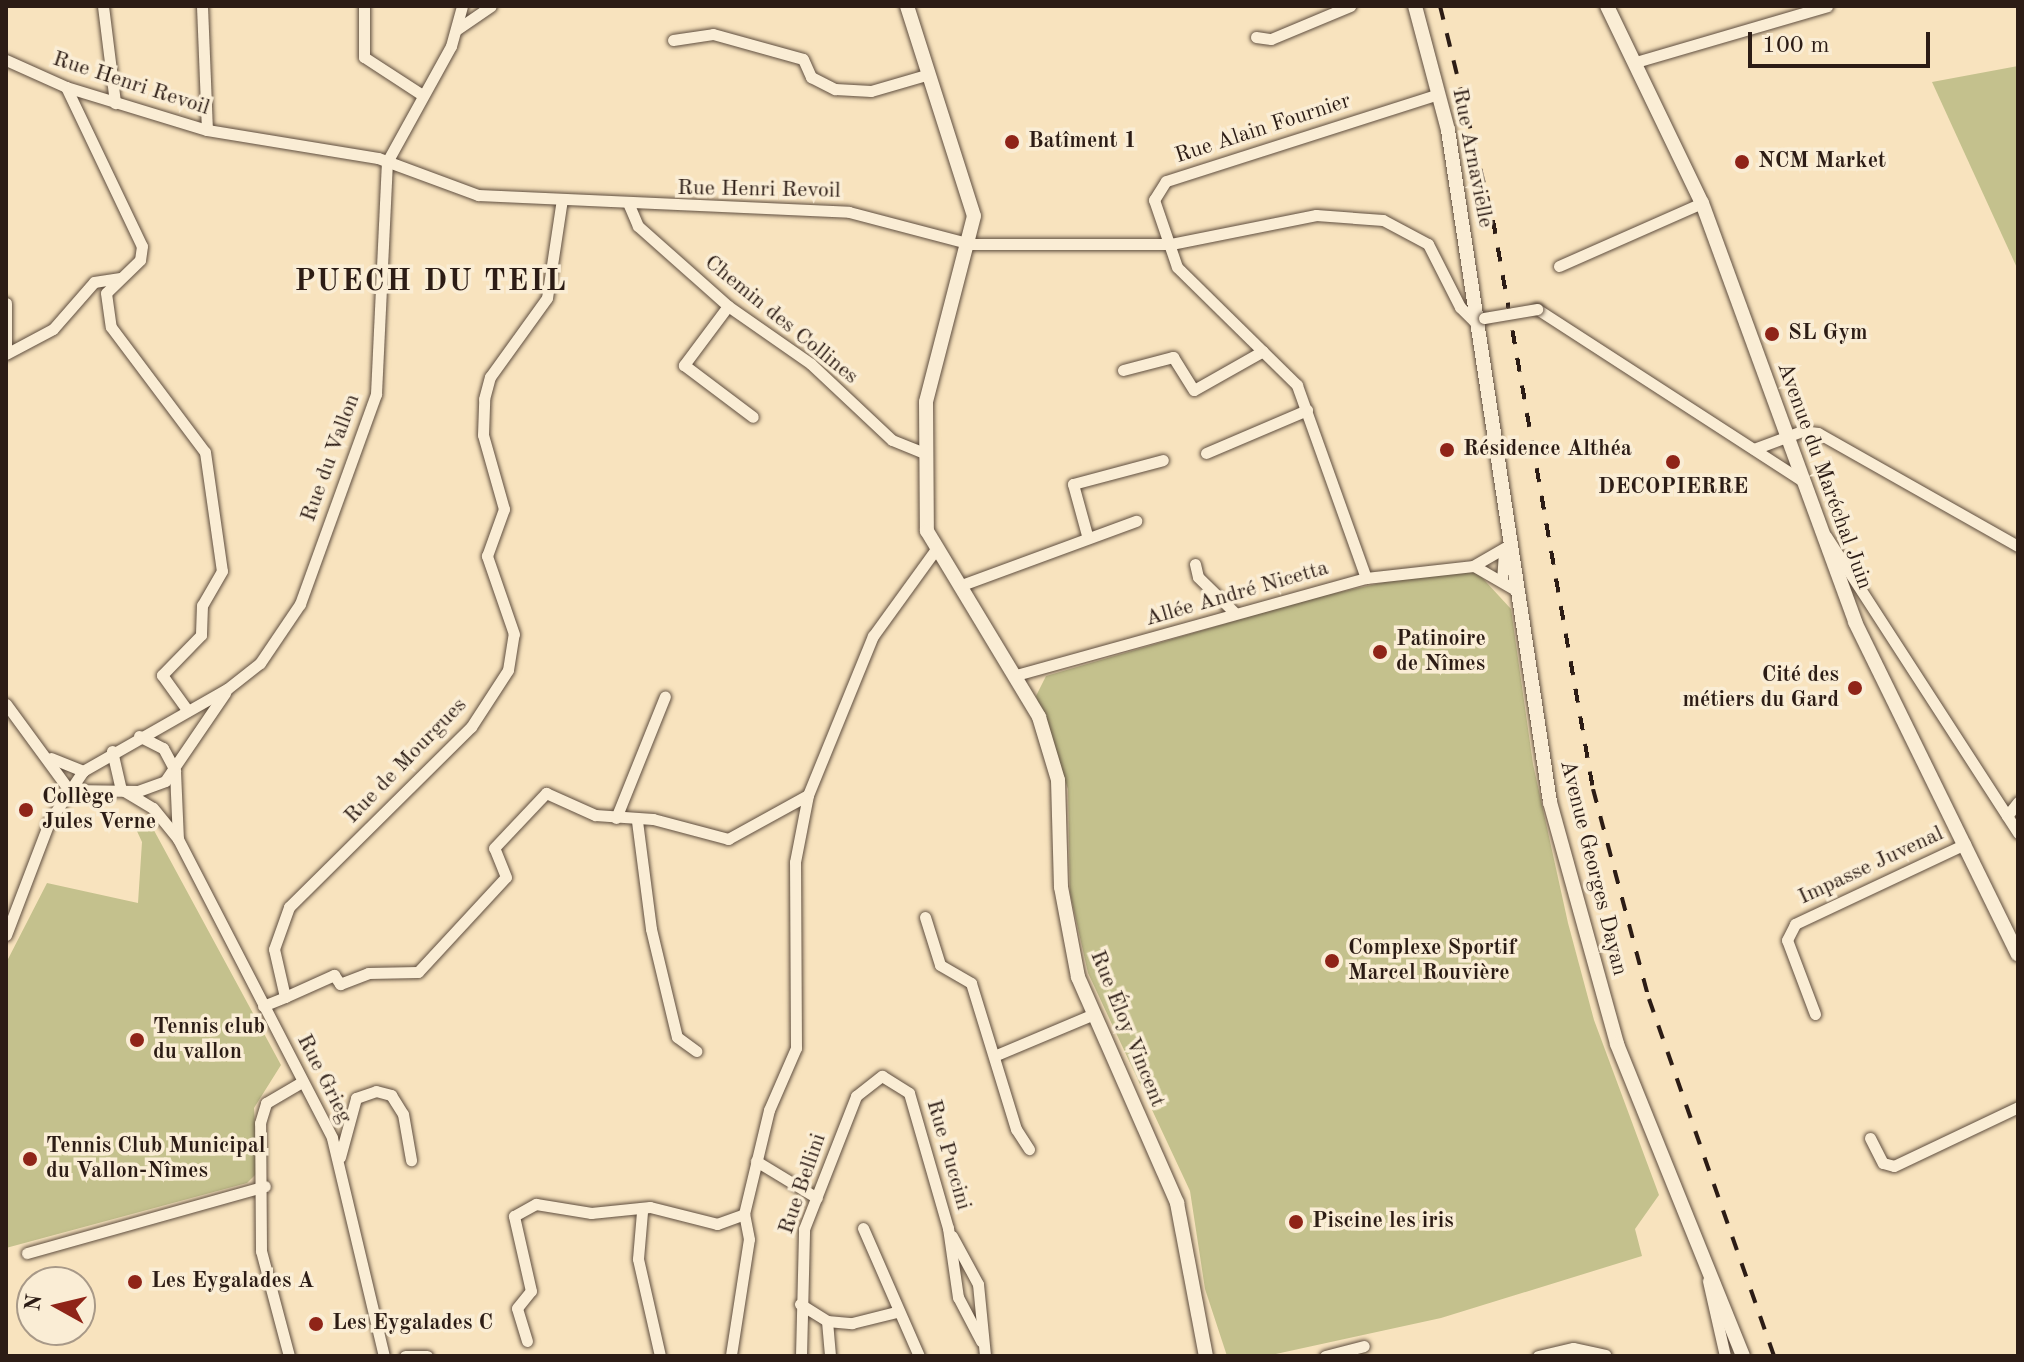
<!DOCTYPE html>
<html>
<head>
<meta charset="utf-8">
<style>
	body { margin:0 }
	#map { position:relative; width:2024px; height:1362px; overflow:hidden; background:#f8e3be; font-family:"Old Standard TT",serif }
	div>[style] { position:absolute }
	[style*='--x'] { left:calc(var(--x)*1px); top:calc(var(--y)*1px); width:calc(var(--w)*1px); rotate:calc(var(--a)*1deg) }
	.green>* { inset:0; background:#c4c18d }
	.roads { filter:drop-shadow(0 0 2px #5f4e3f) drop-shadow(0 0 2px #5f4e3f) }
	.minor>* { height:11px; margin:-5.5px; padding:0 5.5px; transform-origin:5.5px; border-radius:5.5px; background:#faedd5 }
	.tertiary>* { height:14px; margin:-7px; padding:0 7px; transform-origin:7px; border-radius:7px; background:#faedd5 }
	.rail>* { height:4px; margin-top:-2px; transform-origin:0; background:repeating-linear-gradient(90deg,#2c1c15 0 14px,transparent 0 28px) }
	.bridges { filter:drop-shadow(0 0 2px #5f4e3f) drop-shadow(0 0 2px #5f4e3f) }
	.minor-bridge>* { height:11px; margin:-5.5px; padding:0 5.5px; transform-origin:5.5px; border-radius:5.5px; background:#faedd5 }
	.dots>* { width:22px; height:22px; translate:-50% -50%; box-sizing:border-box; border:4px solid #faedd5; border-radius:50% }
	span { translate:-50% -50%; white-space:nowrap; text-align:center; line-height:1.15; -webkit-text-stroke:7px #faedd5; paint-order:stroke }
	.street-label { font-size:22px; color:#2c1c15 }
	.poi-label { font-size:22px; color:#2c1c15; font-weight:700 }
	.left { translate:0 -50%; text-align:left }
	.right { translate:-100% -50%; text-align:right }
	.district-label { font-size:30px; color:#2c1c15; font-weight:700; letter-spacing:2px }
	.frame { position:absolute; inset:0; border:8px solid #2c1c15; pointer-events:none }
	.north { position:absolute; left:16px; top:1266px; width:80px; height:80px; box-sizing:border-box; background:#faedd5; border:2px solid #a89988; border-radius:50%; rotate:278deg; font-size:22px; font-weight:700; line-height:32px; text-align:center; color:#2c1c15 }
	.north::after { content:''; display:block; margin:auto; width:28px; height:36px; background:#8f2418; clip-path:polygon(50% 0,100% 100%,50% 72%,0 100%) }
	.scale { position:absolute; left:1748px; top:32px; width:182px; height:36px; box-sizing:border-box; border:4px solid #2c1c15; border-top:0; padding-left:10px; font-size:24px; line-height:28px; white-space:nowrap; color:#2c1c15; -webkit-text-stroke:6px #faedd5; paint-order:stroke }
</style>
</head>
<body>
<div id="map">
	<div class="green">
		<i style="clip-path:polygon(2018px 66px,2018px 270px,1932px 82px)"></i>
		<i style="clip-path:polygon(1475px 570px,1511px 609px,1533px 764px,1568px 923px,1594px 1020px,1659px 1195px,1635px 1229px,1642px 1256px,1441px 1318px,1266px 1356px,1227px 1356px,1205px 1289px,1190px 1191px,1088px 973px,1070px 893px,1068px 789px,1036px 696px,1046px 676px,1313px 598px,1435px 571px)"></i>
		<i style="clip-path:polygon(150px 823px,281px 1065px,254px 1108px,258px 1172px,247px 1183px,6px 1248px,6px 963px,47px 883px,138px 903px,142px 842px,136px 829px)"></i>
	</div>
	<div class="roads">
		<div class="minor">
			<i style="--x:103;--y:6;--w:98;--a:82.9"></i>
			<i style="--x:202;--y:6;--w:124;--a:87.7"></i>
			<i style="--x:364;--y:6;--w:51;--a:90"></i>
			<i style="--x:364;--y:57;--w:68;--a:33"></i>
			<i style="--x:456;--y:30;--w:42;--a:-34.4"></i>
			<i style="--x:1256;--y:37;--w:15;--a:8"></i>
			<i style="--x:1271;--y:39;--w:86;--a:-22.7"></i>
			<i style="--x:673;--y:40;--w:40;--a:-8.5"></i>
			<i style="--x:713;--y:34;--w:93;--a:15.5"></i>
			<i style="--x:803;--y:59;--w:20;--a:66"></i>
			<i style="--x:811;--y:77;--w:27;--a:27"></i>
			<i style="--x:835;--y:89;--w:36;--a:3"></i>
			<i style="--x:871;--y:91;--w:60;--a:-16.3"></i>
			<i style="--x:6;--y:60;--w:66;--a:24.2"></i>
			<i style="--x:66;--y:87;--w:147;--a:17"></i>
			<i style="--x:207;--y:130;--w:173;--a:9.3"></i>
			<i style="--x:378;--y:158;--w:107;--a:20.3"></i>
			<i style="--x:478;--y:195;--w:371;--a:2.6"></i>
			<i style="--x:849;--y:212;--w:126;--a:14.7"></i>
			<i style="--x:971;--y:244;--w:200;--a:0"></i>
			<i style="--x:1171;--y:244;--w:148;--a:-11.3"></i>
			<i style="--x:1316;--y:215;--w:67;--a:4.3"></i>
			<i style="--x:1383;--y:220;--w:51;--a:28.1"></i>
			<i style="--x:1428;--y:244;--w:71;--a:63.1"></i>
			<i style="--x:1460;--y:307;--w:20;--a:45"></i>
			<i style="--x:1474;--y:321;--w:10;--a:-17"></i>
			<i style="--x:1636;--y:62;--w:199;--a:-16.3"></i>
			<i style="--x:66;--y:87;--w:176;--a:64.5"></i>
			<i style="--x:142;--y:246;--w:14;--a:98"></i>
			<i style="--x:140;--y:260;--w:47;--a:135.9"></i>
			<i style="--x:106;--y:293;--w:34;--a:82"></i>
			<i style="--x:111;--y:327;--w:156;--a:53.1"></i>
			<i style="--x:205;--y:452;--w:120;--a:81.9"></i>
			<i style="--x:222;--y:571;--w:39;--a:120"></i>
			<i style="--x:202;--y:605;--w:30;--a:92"></i>
			<i style="--x:201;--y:635;--w:56;--a:134.3"></i>
			<i style="--x:162;--y:675;--w:44;--a:54.2"></i>
			<i style="--x:629;--y:205;--w:23;--a:67"></i>
			<i style="--x:638;--y:226;--w:120;--a:41.6"></i>
			<i style="--x:728;--y:306;--w:101;--a:34.9"></i>
			<i style="--x:811;--y:364;--w:111;--a:43.2"></i>
			<i style="--x:892;--y:440;--w:31;--a:22"></i>
			<i style="--x:1559;--y:266;--w:156;--a:-23.8"></i>
			<i style="--x:6;--y:303;--w:50;--a:90"></i>
			<i style="--x:728;--y:306;--w:74;--a:126.7"></i>
			<i style="--x:684;--y:365;--w:86;--a:37"></i>
			<i style="--x:1537;--y:309;--w:313;--a:32.9"></i>
			<i style="--x:6;--y:354;--w:53;--a:-28"></i>
			<i style="--x:53;--y:329;--w:62;--a:-48.9"></i>
			<i style="--x:94;--y:282;--w:25;--a:-9"></i>
			<i style="--x:1123;--y:370;--w:52;--a:-14.6"></i>
			<i style="--x:1173;--y:357;--w:39;--a:58"></i>
			<i style="--x:1194;--y:390;--w:79;--a:-29.5"></i>
			<i style="--x:1754;--y:449;--w:51;--a:-20.6"></i>
			<i style="--x:1802;--y:431;--w:16;--a:7"></i>
			<i style="--x:1818;--y:433;--w:230;--a:29.5"></i>
			<i style="--x:1206;--y:453;--w:110;--a:-23.1"></i>
			<i style="--x:1087;--y:535;--w:53;--a:-105.4"></i>
			<i style="--x:1073;--y:484;--w:93;--a:-14.9"></i>
			<i style="--x:1826;--y:536;--w:354;--a:57.1"></i>
			<i style="--x:1195;--y:564;--w:13;--a:77"></i>
			<i style="--x:1198;--y:577;--w:50;--a:44.2"></i>
			<i style="--x:1474;--y:566;--w:52;--a:30"></i>
			<i style="--x:1366;--y:578;--w:205;--a:-109.7"></i>
			<i style="--x:1297;--y:385;--w:168;--a:-135.5"></i>
			<i style="--x:1177;--y:267;--w:71;--a:-108.9"></i>
			<i style="--x:1154;--y:200;--w:22;--a:-58"></i>
			<i style="--x:1166;--y:181;--w:286;--a:-17.7"></i>
			<i style="--x:1502;--y:581;--w:31;--a:-86"></i>
			<i style="--x:959;--y:586;--w:189;--a:-20.2"></i>
			<i style="--x:1016;--y:675;--w:363;--a:-15.5"></i>
			<i style="--x:1366;--y:578;--w:108;--a:-6.4"></i>
			<i style="--x:1473;--y:566;--w:44;--a:-30.1"></i>
			<i style="--x:6;--y:704;--w:107;--a:53.8"></i>
			<i style="--x:139;--y:736;--w:27;--a:27"></i>
			<i style="--x:163;--y:748;--w:26;--a:62"></i>
			<i style="--x:175;--y:771;--w:68;--a:87.5"></i>
			<i style="--x:112;--y:751;--w:39;--a:77"></i>
			<i style="--x:121;--y:789;--w:37;--a:31"></i>
			<i style="--x:153;--y:808;--w:40;--a:51"></i>
			<i style="--x:178;--y:839;--w:336;--a:62.7"></i>
			<i style="--x:332;--y:1138;--w:224;--a:76.6"></i>
			<i style="--x:51;--y:758;--w:35;--a:22"></i>
			<i style="--x:69;--y:790;--w:69;--a:0.8"></i>
			<i style="--x:138;--y:791;--w:29;--a:-20"></i>
			<i style="--x:165;--y:781;--w:107;--a:-55.7"></i>
			<i style="--x:2007;--y:816;--w:18;--a:-52"></i>
			<i style="--x:616;--y:818;--w:131;--a:-68.1"></i>
			<i style="--x:637;--y:821;--w:109;--a:82.6"></i>
			<i style="--x:651;--y:929;--w:111;--a:76.5"></i>
			<i style="--x:677;--y:1037;--w:24;--a:36"></i>
			<i style="--x:925;--y:917;--w:50;--a:72.6"></i>
			<i style="--x:940;--y:965;--w:36;--a:30"></i>
			<i style="--x:971;--y:983;--w:153;--a:72.9"></i>
			<i style="--x:1016;--y:1129;--w:24;--a:57"></i>
			<i style="--x:6;--y:935;--w:123;--a:-69.1"></i>
			<i style="--x:50;--y:820;--w:59;--a:-56"></i>
			<i style="--x:83;--y:771;--w:166;--a:-29.7"></i>
			<i style="--x:227;--y:689;--w:42;--a:-38.2"></i>
			<i style="--x:260;--y:663;--w:71;--a:-55.9"></i>
			<i style="--x:300;--y:604;--w:223;--a:-70.1"></i>
			<i style="--x:376;--y:394;--w:232;--a:-87.3"></i>
			<i style="--x:387;--y:162;--w:132;--a:-61.1"></i>
			<i style="--x:451;--y:46;--w:41;--a:-74.6"></i>
			<i style="--x:285;--y:997;--w:54;--a:-24.2"></i>
			<i style="--x:334;--y:975;--w:11;--a:56"></i>
			<i style="--x:340;--y:984;--w:30;--a:-21"></i>
			<i style="--x:368;--y:973;--w:50;--a:-1.1"></i>
			<i style="--x:418;--y:972;--w:129;--a:-47.2"></i>
			<i style="--x:506;--y:877;--w:31;--a:-112"></i>
			<i style="--x:494;--y:848;--w:76;--a:-46.6"></i>
			<i style="--x:546;--y:793;--w:54;--a:24.2"></i>
			<i style="--x:595;--y:815;--w:58;--a:3.9"></i>
			<i style="--x:653;--y:819;--w:78;--a:14.9"></i>
			<i style="--x:728;--y:839;--w:91;--a:-28.8"></i>
			<i style="--x:263;--y:1006;--w:24;--a:-22"></i>
			<i style="--x:285;--y:997;--w:49;--a:-102.9"></i>
			<i style="--x:274;--y:949;--w:45;--a:-70.3"></i>
			<i style="--x:289;--y:907;--w:256;--a:-44.7"></i>
			<i style="--x:471;--y:727;--w:68;--a:-57"></i>
			<i style="--x:508;--y:670;--w:36;--a:-81"></i>
			<i style="--x:514;--y:634;--w:83;--a:-109.1"></i>
			<i style="--x:487;--y:556;--w:50;--a:-70.1"></i>
			<i style="--x:504;--y:509;--w:77;--a:-105.8"></i>
			<i style="--x:483;--y:435;--w:36;--a:-88"></i>
			<i style="--x:484;--y:399;--w:23;--a:-75"></i>
			<i style="--x:490;--y:377;--w:97;--a:-54.2"></i>
			<i style="--x:547;--y:298;--w:100;--a:-81.4"></i>
			<i style="--x:1815;--y:1014;--w:79;--a:-110.7"></i>
			<i style="--x:1787;--y:940;--w:18;--a:-63"></i>
			<i style="--x:1795;--y:924;--w:188;--a:-25.2"></i>
			<i style="--x:994;--y:1056;--w:108;--a:-22.8"></i>
			<i style="--x:1870;--y:1138;--w:28;--a:63"></i>
			<i style="--x:1883;--y:1163;--w:11;--a:15"></i>
			<i style="--x:1894;--y:1166;--w:137;--a:-25.4"></i>
			<i style="--x:340;--y:1157;--w:61;--a:-74.8"></i>
			<i style="--x:356;--y:1098;--w:21;--a:-19"></i>
			<i style="--x:376;--y:1091;--w:16;--a:15"></i>
			<i style="--x:391;--y:1095;--w:22;--a:58"></i>
			<i style="--x:403;--y:1114;--w:47;--a:80.1"></i>
			<i style="--x:756;--y:1161;--w:71;--a:31.2"></i>
			<i style="--x:642;--y:1212;--w:47;--a:94.9"></i>
			<i style="--x:638;--y:1259;--w:99;--a:77.2"></i>
			<i style="--x:863;--y:1228;--w:140;--a:66.4"></i>
			<i style="--x:952;--y:1236;--w:55;--a:61.6"></i>
			<i style="--x:978;--y:1284;--w:72;--a:84.4"></i>
			<i style="--x:27;--y:1253;--w:247;--a:-15.7"></i>
			<i style="--x:1708;--y:1281;--w:77;--a:77.2"></i>
			<i style="--x:800;--y:1304;--w:32;--a:32"></i>
			<i style="--x:827;--y:1321;--w:35;--a:85"></i>
			<i style="--x:827;--y:1321;--w:25;--a:5"></i>
			<i style="--x:852;--y:1323;--w:45;--a:-14"></i>
			<i style="--x:527;--y:1341;--w:34;--a:-107"></i>
			<i style="--x:517;--y:1308;--w:22;--a:-51"></i>
			<i style="--x:531;--y:1291;--w:77;--a:-102.8"></i>
			<i style="--x:514;--y:1216;--w:25;--a:-29"></i>
			<i style="--x:536;--y:1204;--w:56;--a:9.3"></i>
			<i style="--x:591;--y:1213;--w:59;--a:-5.8"></i>
			<i style="--x:650;--y:1207;--w:69;--a:14.2"></i>
			<i style="--x:717;--y:1224;--w:29;--a:-20"></i>
			<i style="--x:744;--y:1214;--w:107;--a:-76.5"></i>
			<i style="--x:769;--y:1110;--w:68;--a:-66.5"></i>
			<i style="--x:796;--y:1048;--w:186;--a:-90.3"></i>
			<i style="--x:795;--y:862;--w:68;--a:-79"></i>
			<i style="--x:808;--y:795;--w:172;--a:-67.8"></i>
			<i style="--x:873;--y:636;--w:107;--a:-54.1"></i>
			<i style="--x:731;--y:1355;--w:117;--a:-81.2"></i>
			<i style="--x:749;--y:1239;--w:25;--a:-101"></i>
			<i style="--x:289;--y:1356;--w:109;--a:-104.9"></i>
			<i style="--x:261;--y:1251;--w:128;--a:-90.4"></i>
			<i style="--x:260;--y:1123;--w:21;--a:-73"></i>
			<i style="--x:266;--y:1103;--w:42;--a:-30.3"></i>
			<i style="--x:405;--y:1356;--w:22;--a:0"></i>
			<i style="--x:801;--y:1356;--w:127;--a:-88.6"></i>
			<i style="--x:804;--y:1229;--w:143;--a:-68.6"></i>
			<i style="--x:856;--y:1096;--w:33;--a:-38"></i>
			<i style="--x:882;--y:1076;--w:32;--a:32"></i>
			<i style="--x:909;--y:1093;--w:141;--a:73.9"></i>
			<i style="--x:948;--y:1228;--w:70;--a:81.8"></i>
			<i style="--x:958;--y:1297;--w:50;--a:62.4"></i>
			<i style="--x:1325;--y:1356;--w:40;--a:-14.4"></i>
			<i style="--x:1538;--y:1356;--w:36;--a:-13"></i>
			<i style="--x:1573;--y:1348;--w:33;--a:12"></i>
		</div>
		<div class="tertiary">
			<i style="--x:907;--y:6;--w:220;--a:72.3"></i>
			<i style="--x:974;--y:216;--w:192;--a:104.5"></i>
			<i style="--x:926;--y:402;--w:129;--a:89.6"></i>
			<i style="--x:927;--y:531;--w:217;--a:58.9"></i>
			<i style="--x:1039;--y:717;--w:66;--a:73.2"></i>
			<i style="--x:1058;--y:780;--w:107;--a:88.4"></i>
			<i style="--x:1061;--y:887;--w:92;--a:79.3"></i>
			<i style="--x:1078;--y:977;--w:247;--a:66.3"></i>
			<i style="--x:1177;--y:1203;--w:156;--a:79.3"></i>
			<i style="--x:1415;--y:6;--w:128;--a:75.1"></i>
			<i style="--x:1448;--y:130;--w:680;--a:81.37"></i>
			<i style="--x:1550;--y:802;--w:251;--a:74.5"></i>
			<i style="--x:1617;--y:1044;--w:336;--a:68"></i>
			<i style="--x:1607;--y:6;--w:219;--a:64.3"></i>
			<i style="--x:1702;--y:203;--w:446;--a:69.9"></i>
			<i style="--x:1855;--y:622;--w:370;--a:63.9"></i>
		</div>
	</div>
	<div class="rail">
		<i style="--x:1440;--y:6;--w:220;--a:76.1"></i>
		<i style="--x:1493;--y:220;--w:578;--a:80.03"></i>
		<i style="--x:1593;--y:789;--w:217;--a:75.1"></i>
		<i style="--x:1649;--y:999;--w:378;--a:70.7"></i>
	</div>
	<div class="bridges">
		<div class="minor-bridge">
			<i style="--x:1484;--y:318;--w:54;--a:-9.6"></i>
		</div>
	</div>
	<div class="dots">
		<i style="left:1012px;top:142px;background:#8f2418"></i>
		<i style="left:1742px;top:162px;background:#8f2418"></i>
		<i style="left:1772px;top:334px;background:#8f2418"></i>
		<i style="left:1447px;top:450px;background:#8f2418"></i>
		<i style="left:1673px;top:462px;background:#8f2418"></i>
		<i style="left:1380px;top:652px;background:#8f2418"></i>
		<i style="left:1855px;top:688px;background:#8f2418"></i>
		<i style="left:26px;top:810px;background:#8f2418"></i>
		<i style="left:1332px;top:961px;background:#8f2418"></i>
		<i style="left:137px;top:1040px;background:#8f2418"></i>
		<i style="left:30px;top:1159px;background:#8f2418"></i>
		<i style="left:1296px;top:1222px;background:#8f2418"></i>
		<i style="left:135px;top:1282px;background:#8f2418"></i>
		<i style="left:316px;top:1324px;background:#8f2418"></i>
	</div>
	<div class="street-label">
		<span style="left:131px;top:84px;rotate:18deg">Rue Henri Revoil</span>
		<span style="left:1263px;top:129px;rotate:-18deg">Rue Alain Fournier</span>
		<span style="left:1472px;top:158px;rotate:79deg">Rue Arnavielle</span>
		<span style="left:759px;top:190px;rotate:1deg">Rue Henri Revoil</span>
		<span style="left:781px;top:320px;rotate:39deg">Chemin des Collines</span>
		<span style="left:331px;top:458px;rotate:-70deg">Rue du Vallon</span>
		<span style="left:1824px;top:476px;rotate:70deg">Avenue du Maréchal Juin</span>
		<span style="left:1237px;top:594px;rotate:-16deg">Allée André Nicetta</span>
		<span style="left:406px;top:761px;rotate:-46deg">Rue de Mourgues</span>
		<span style="left:1871px;top:866px;rotate:-25deg">Impasse Juvenal</span>
		<span style="left:1593px;top:868px;rotate:76deg">Avenue Georges Dayan</span>
		<span style="left:1127px;top:1029px;rotate:68deg">Rue Éloy Vincent</span>
		<span style="left:324px;top:1079px;rotate:63deg">Rue Grieg</span>
		<span style="left:948px;top:1155px;rotate:74deg">Rue Puccini</span>
		<span style="left:803px;top:1184px;rotate:-71deg">Rue Bellini</span>
	</div>
	<div class="poi-label">
		<span class="left" style="left:1028px;top:142px">Batîment 1</span>
		<span class="left" style="left:1758px;top:162px">NCM Market</span>
		<span class="left" style="left:1788px;top:334px">SL Gym</span>
		<span class="left" style="left:1463px;top:450px">Résidence Althéa</span>
		<span style="left:1673px;top:488px">DECOPIERRE</span>
		<span class="left" style="left:1396px;top:652px">Patinoire<br>de Nîmes</span>
		<span class="right" style="left:1839px;top:688px">Cité des<br>métiers du Gard</span>
		<span class="left" style="left:42px;top:810px">Collège<br>Jules Verne</span>
		<span class="left" style="left:1348px;top:961px">Complexe Sportif<br>Marcel Rouvière</span>
		<span class="left" style="left:153px;top:1040px">Tennis club<br>du vallon</span>
		<span class="left" style="left:46px;top:1159px">Tennis Club Municipal<br>du Vallon-Nîmes</span>
		<span class="left" style="left:1312px;top:1222px">Piscine les iris</span>
		<span class="left" style="left:151px;top:1282px">Les Eygalades A</span>
		<span class="left" style="left:332px;top:1324px">Les Eygalades C</span>
	</div>
	<div class="district-label">
		<span style="left:431px;top:282px">PUECH DU TEIL</span>
	</div>
	<div class="frame"></div>
	<div class="north">N</div>
	<div class="scale">100 m</div>
</div>
</body>
</html>
